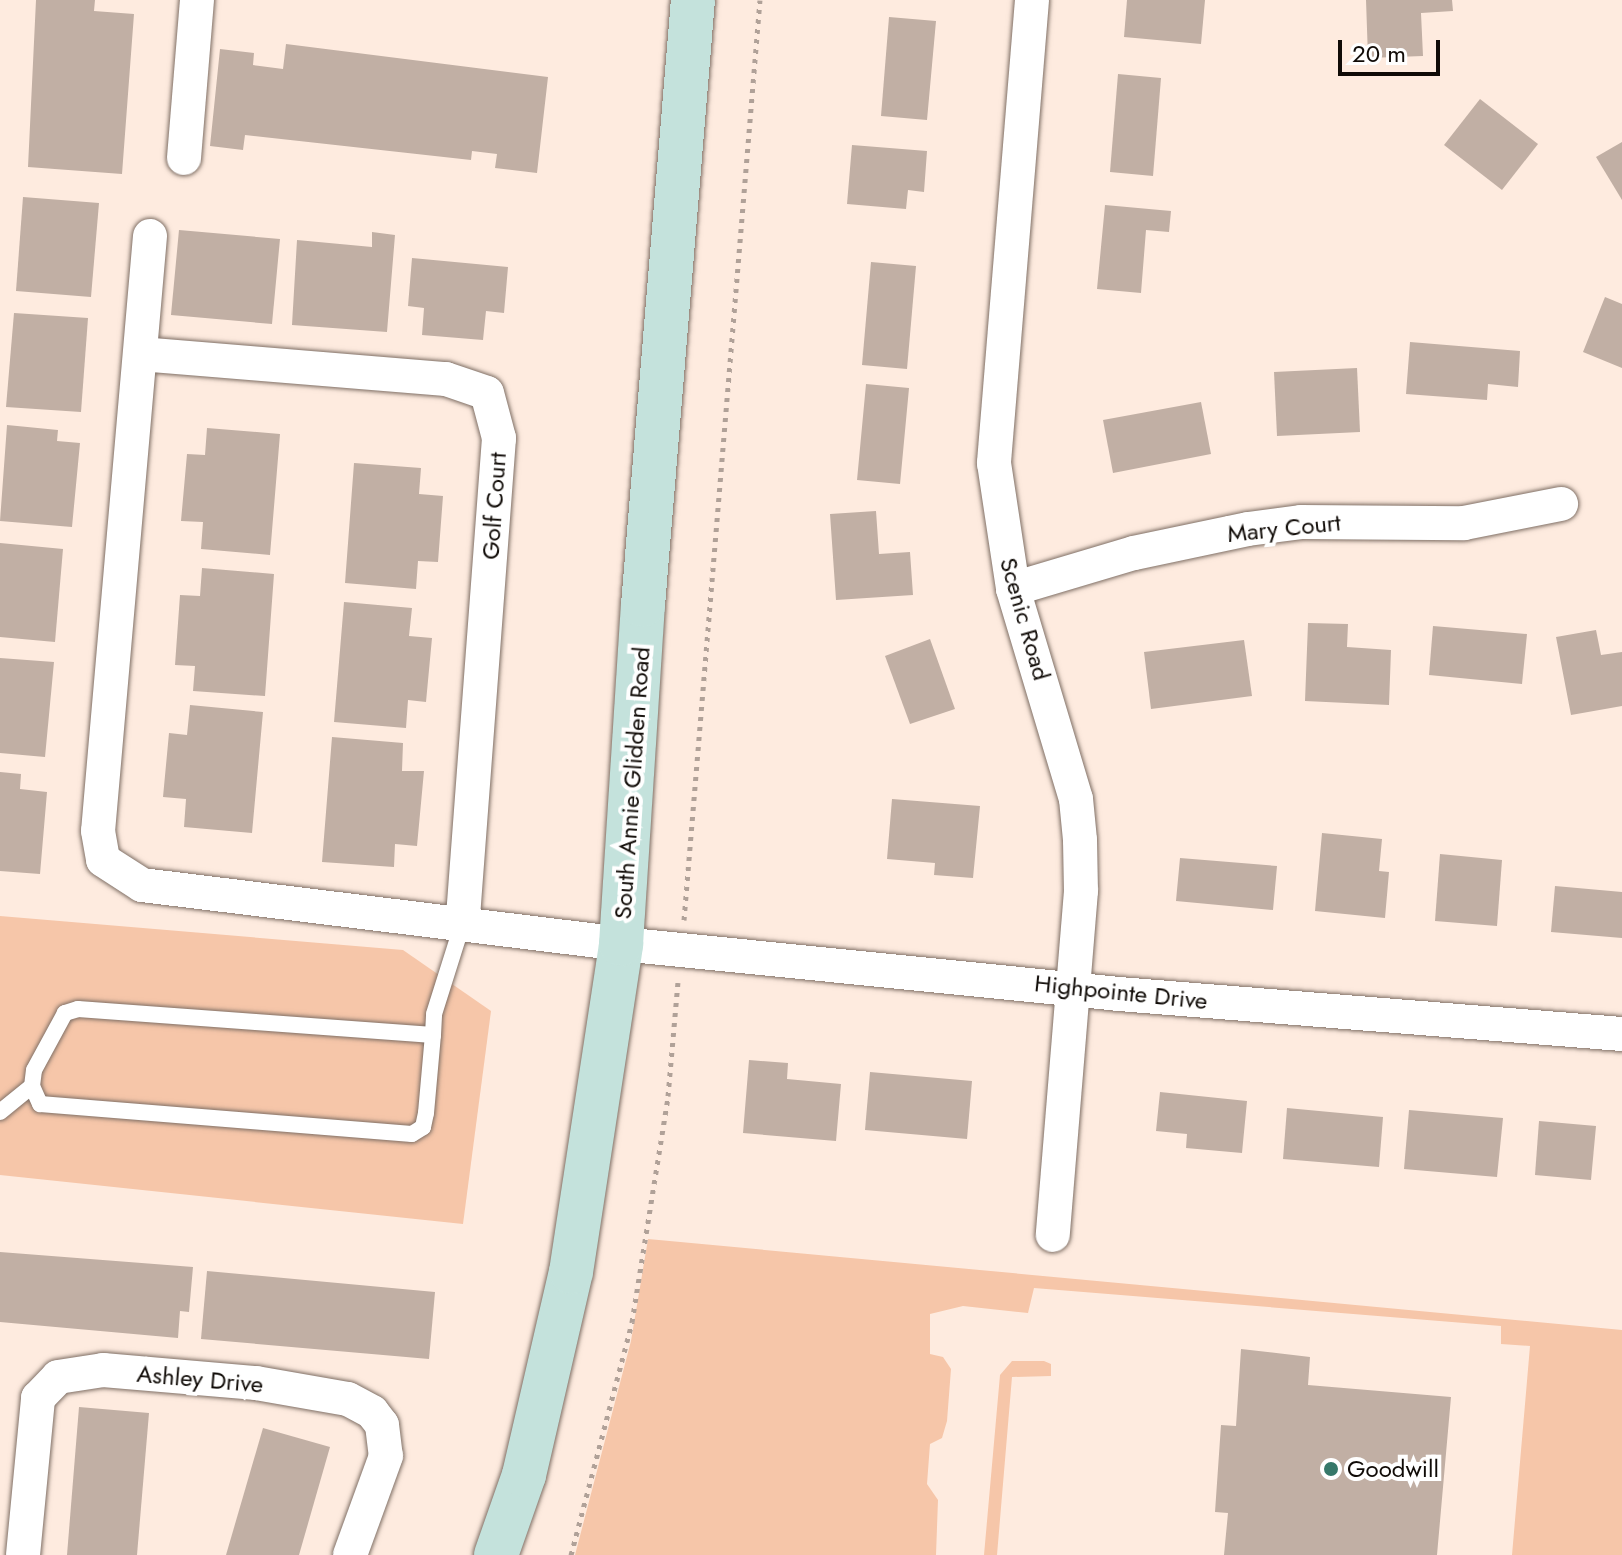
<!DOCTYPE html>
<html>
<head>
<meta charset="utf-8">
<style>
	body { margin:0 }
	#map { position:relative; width:1622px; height:1555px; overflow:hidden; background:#feebdf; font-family:Jost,sans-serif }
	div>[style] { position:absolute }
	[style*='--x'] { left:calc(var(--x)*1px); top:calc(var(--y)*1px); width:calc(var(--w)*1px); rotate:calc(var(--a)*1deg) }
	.green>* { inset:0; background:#f6c6a9 }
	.building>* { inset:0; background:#c1afa4 }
	.path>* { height:5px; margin-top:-2.5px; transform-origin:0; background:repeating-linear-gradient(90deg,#b0a198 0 4px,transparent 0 10px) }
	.roads { filter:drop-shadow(0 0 2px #7f6f65) drop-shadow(0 0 2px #7f6f65) }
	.service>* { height:16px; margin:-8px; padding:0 8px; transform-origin:8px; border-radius:8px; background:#fff }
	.minor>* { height:34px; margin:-17px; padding:0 17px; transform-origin:17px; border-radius:17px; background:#fff }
	.secondary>* { height:44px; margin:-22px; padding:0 22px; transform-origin:22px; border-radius:22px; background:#c4e2dc }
	.dots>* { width:22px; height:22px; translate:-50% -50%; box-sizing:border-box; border:4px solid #fff; border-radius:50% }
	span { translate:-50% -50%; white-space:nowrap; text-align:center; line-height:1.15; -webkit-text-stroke:8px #fff; paint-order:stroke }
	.street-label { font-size:24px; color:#100b07 }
	.poi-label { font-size:24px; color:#100b07 }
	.left { translate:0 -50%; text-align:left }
	.scale { position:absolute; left:1338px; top:40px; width:102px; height:36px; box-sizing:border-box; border:4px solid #100b07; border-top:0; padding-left:10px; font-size:24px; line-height:28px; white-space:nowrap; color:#100b07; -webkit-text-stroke:6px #fff; paint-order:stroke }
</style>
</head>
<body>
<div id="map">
	<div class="green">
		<i style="clip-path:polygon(0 916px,403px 950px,491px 1011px,463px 1224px,0 1175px)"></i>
		<i style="clip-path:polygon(648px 1239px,1622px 1330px,1622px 1555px,1512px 1555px,1530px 1346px,1501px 1344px,1501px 1326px,1034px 1288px,1028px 1313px,963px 1306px,930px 1314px,930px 1354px,943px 1357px,951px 1369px,947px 1421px,942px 1438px,930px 1444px,927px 1484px,938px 1500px,936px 1555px,575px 1555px,631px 1341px)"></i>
		<i style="clip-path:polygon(1012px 1361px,1044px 1361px,1051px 1364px,1051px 1376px,1012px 1377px,997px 1555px,984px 1555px,1000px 1375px)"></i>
	</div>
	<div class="building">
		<i style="clip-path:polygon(36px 0,95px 0,94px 11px,134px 14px,122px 174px,28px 167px)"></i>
		<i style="clip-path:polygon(1127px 0,1205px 0,1201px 44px,1124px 37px)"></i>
		<i style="clip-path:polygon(1366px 0,1452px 0,1453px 11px,1421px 13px,1423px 56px,1368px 58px)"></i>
		<i style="clip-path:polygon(889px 17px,936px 21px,927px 120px,881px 116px)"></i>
		<i style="clip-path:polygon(286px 44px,548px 77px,537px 173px,495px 168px,497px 154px,472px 151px,471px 160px,245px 135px,243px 150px,210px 146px,220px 49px,254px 53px,253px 65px,283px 69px)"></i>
		<i style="clip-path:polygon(1118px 74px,1161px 78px,1153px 176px,1110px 172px)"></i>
		<i style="clip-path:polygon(1480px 99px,1538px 144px,1502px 190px,1444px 145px)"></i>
		<i style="clip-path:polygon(1622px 142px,1622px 200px,1596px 157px)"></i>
		<i style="clip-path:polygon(852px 145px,927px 151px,924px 192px,908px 190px,906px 209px,847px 204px)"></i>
		<i style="clip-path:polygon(23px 197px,99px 203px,91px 297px,16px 291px)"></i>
		<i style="clip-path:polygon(1105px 205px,1171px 211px,1169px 232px,1146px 230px,1141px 293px,1097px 289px)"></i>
		<i style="clip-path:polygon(179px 230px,280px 239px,272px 324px,171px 315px)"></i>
		<i style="clip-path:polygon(372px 232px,395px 235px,387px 332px,292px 325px,297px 240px,372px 247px)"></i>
		<i style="clip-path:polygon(412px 258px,508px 267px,504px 313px,486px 311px,483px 340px,422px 335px,424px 308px,408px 306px)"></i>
		<i style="clip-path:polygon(871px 262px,916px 266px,907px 369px,862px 365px)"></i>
		<i style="clip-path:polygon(1605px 297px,1622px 304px,1622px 368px,1583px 352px)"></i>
		<i style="clip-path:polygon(14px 313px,88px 318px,81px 412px,6px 407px)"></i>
		<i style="clip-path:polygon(1410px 342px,1520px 351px,1518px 387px,1488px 384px,1487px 400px,1406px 394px)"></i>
		<i style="clip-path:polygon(1357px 368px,1360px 432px,1277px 436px,1274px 372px)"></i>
		<i style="clip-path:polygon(866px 384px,909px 388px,900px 484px,857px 480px)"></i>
		<i style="clip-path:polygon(1201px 402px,1211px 454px,1113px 473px,1103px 420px)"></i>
		<i style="clip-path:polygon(7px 425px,58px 430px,57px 441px,80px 443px,72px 527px,0 521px)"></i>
		<i style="clip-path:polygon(207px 428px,280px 434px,270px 555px,201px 549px,203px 522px,181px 521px,187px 454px,205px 455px)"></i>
		<i style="clip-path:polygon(354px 463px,421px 468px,419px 494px,443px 496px,438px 562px,418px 561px,416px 589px,345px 583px)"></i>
		<i style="clip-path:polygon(876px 511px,879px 554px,910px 552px,913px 595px,836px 600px,830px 514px)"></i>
		<i style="clip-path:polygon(0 543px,63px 549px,55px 642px,0 637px)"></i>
		<i style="clip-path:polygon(202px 568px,274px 574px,265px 696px,193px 691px,195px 666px,175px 665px,180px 595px,200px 596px)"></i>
		<i style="clip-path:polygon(344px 602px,412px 608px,409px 636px,432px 638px,426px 702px,408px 700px,406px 728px,334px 722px)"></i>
		<i style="clip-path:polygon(1308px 623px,1348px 624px,1347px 647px,1391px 650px,1389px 705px,1305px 701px)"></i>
		<i style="clip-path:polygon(1433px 626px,1527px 634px,1522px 684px,1429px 675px)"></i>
		<i style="clip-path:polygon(1596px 630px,1601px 655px,1622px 652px,1622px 706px,1571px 715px,1556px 637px)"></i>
		<i style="clip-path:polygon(930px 639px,955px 709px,910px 724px,885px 656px)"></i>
		<i style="clip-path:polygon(1244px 640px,1252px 696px,1151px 709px,1144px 652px)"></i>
		<i style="clip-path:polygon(0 658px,54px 662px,45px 757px,0 753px)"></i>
		<i style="clip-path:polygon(190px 705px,263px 712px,252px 833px,184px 827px,186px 799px,163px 797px,169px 733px,187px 735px)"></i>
		<i style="clip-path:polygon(332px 737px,403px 743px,402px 771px,424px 771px,417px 846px,395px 844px,394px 867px,322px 862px)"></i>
		<i style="clip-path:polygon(0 772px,21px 774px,20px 789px,47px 792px,40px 874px,0 871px)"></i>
		<i style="clip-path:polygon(892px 799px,980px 806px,973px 878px,934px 875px,935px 863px,887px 859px)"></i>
		<i style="clip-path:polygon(1322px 833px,1382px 839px,1379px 871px,1389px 872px,1385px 918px,1315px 911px)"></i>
		<i style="clip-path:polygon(1440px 854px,1502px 860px,1497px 926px,1435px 921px)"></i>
		<i style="clip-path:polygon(1180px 858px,1277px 866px,1273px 910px,1176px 901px)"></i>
		<i style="clip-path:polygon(1555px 886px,1622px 892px,1622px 938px,1551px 932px)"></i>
		<i style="clip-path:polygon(749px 1060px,788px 1063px,787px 1079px,841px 1084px,836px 1141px,743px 1133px)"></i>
		<i style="clip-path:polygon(870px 1072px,972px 1081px,967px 1139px,865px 1130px)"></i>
		<i style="clip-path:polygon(1160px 1092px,1247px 1101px,1242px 1153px,1186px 1148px,1187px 1134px,1156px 1131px)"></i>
		<i style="clip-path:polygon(1287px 1108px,1383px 1117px,1379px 1167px,1283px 1159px)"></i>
		<i style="clip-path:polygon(1409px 1110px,1503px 1118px,1497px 1177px,1404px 1169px)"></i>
		<i style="clip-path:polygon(1539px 1121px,1596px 1126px,1591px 1180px,1535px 1175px)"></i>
		<i style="clip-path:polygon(0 1252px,193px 1267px,189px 1312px,180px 1311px,178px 1338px,0 1322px)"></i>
		<i style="clip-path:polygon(207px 1271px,435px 1292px,429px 1359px,201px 1339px)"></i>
		<i style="clip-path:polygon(1241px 1349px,1310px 1357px,1308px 1385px,1451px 1397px,1437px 1555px,1224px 1555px,1228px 1513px,1215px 1512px,1221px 1425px,1236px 1426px)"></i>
		<i style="clip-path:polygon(79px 1407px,149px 1413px,137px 1555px,67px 1555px)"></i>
		<i style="clip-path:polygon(263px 1428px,330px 1447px,299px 1555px,226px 1555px)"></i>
	</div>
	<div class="path">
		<i style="--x:684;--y:920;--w:923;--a:-85.28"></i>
		<i style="--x:571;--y:1555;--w:241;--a:-75.3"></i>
		<i style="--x:632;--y:1322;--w:229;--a:-80.9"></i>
		<i style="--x:668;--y:1096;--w:114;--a:-85"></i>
	</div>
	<div class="roads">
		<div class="service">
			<i style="--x:433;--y:1035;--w:356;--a:-175.8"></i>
			<i style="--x:78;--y:1009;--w:14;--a:163"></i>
			<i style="--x:65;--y:1013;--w:65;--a:118.5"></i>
			<i style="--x:34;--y:1070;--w:16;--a:97"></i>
			<i style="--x:32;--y:1086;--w:20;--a:66"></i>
			<i style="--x:40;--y:1104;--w:373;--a:4.6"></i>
			<i style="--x:412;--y:1134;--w:13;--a:-32"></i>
			<i style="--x:423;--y:1127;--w:14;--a:-78"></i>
			<i style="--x:426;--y:1113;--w:78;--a:-84.9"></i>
			<i style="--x:433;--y:1035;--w:21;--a:-87"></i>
			<i style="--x:434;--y:1014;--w:96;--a:-72.5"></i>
			<i style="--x:0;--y:1112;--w:41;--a:-39.1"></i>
		</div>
		<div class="minor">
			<i style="--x:1032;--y:0;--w:465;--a:94.7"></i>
			<i style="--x:994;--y:463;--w:127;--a:81.4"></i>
			<i style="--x:1013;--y:589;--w:219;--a:73.3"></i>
			<i style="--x:1076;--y:799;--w:41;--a:84.4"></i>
			<i style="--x:1080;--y:840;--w:51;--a:88.9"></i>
			<i style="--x:1081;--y:891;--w:345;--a:94.7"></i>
			<i style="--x:184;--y:158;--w:159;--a:-85.3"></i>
			<i style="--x:150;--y:236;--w:597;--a:94.99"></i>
			<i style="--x:98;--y:831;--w:29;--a:80"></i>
			<i style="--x:103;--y:860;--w:46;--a:32.7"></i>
			<i style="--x:142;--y:885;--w:483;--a:7"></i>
			<i style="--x:621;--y:944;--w:501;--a:5.73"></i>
			<i style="--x:1119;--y:994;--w:505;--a:4.55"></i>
			<i style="--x:140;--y:354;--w:307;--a:4.7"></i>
			<i style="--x:446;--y:379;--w:43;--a:18.9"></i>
			<i style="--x:487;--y:393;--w:47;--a:75.1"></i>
			<i style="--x:499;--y:438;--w:485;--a:94.3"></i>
			<i style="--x:1013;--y:589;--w:126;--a:-16.6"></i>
			<i style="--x:1134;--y:553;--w:116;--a:-11.9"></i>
			<i style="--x:1248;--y:529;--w:53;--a:-7.5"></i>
			<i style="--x:1301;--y:522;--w:163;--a:0.4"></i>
			<i style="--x:1464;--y:523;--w:99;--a:-11.1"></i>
			<i style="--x:23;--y:1555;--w:158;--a:-84.5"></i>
			<i style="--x:38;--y:1398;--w:29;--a:-46"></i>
			<i style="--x:58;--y:1377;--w:46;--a:-8.8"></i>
			<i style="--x:103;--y:1370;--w:154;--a:4.9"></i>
			<i style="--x:256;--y:1383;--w:93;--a:9.9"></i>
			<i style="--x:348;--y:1399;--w:27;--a:28"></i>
			<i style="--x:372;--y:1412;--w:16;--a:52"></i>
			<i style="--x:382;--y:1425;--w:31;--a:83"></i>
			<i style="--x:386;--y:1456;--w:105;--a:110"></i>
		</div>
		<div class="secondary">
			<i style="--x:496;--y:1555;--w:85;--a:-70.7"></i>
			<i style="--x:524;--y:1475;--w:208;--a:-77"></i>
			<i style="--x:571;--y:1272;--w:332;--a:-81.3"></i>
			<i style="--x:621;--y:944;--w:340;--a:-86.3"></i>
			<i style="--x:643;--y:605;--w:607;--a:-85.28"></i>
		</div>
	</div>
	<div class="dots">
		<i style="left:1331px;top:1469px;background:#36786a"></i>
	</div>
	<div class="street-label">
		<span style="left:494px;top:506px;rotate:-86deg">Golf Court</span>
		<span style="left:1284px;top:528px;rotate:-6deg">Mary Court</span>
		<span style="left:1025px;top:619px;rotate:74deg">Scenic Road</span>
		<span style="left:632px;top:783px;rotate:-86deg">South Annie Glidden Road</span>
		<span style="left:1121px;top:992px;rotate:6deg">Highpointe Drive</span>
		<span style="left:200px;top:1379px;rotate:5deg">Ashley Drive</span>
	</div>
	<div class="poi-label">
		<span class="left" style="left:1347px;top:1469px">Goodwill</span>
	</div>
	<div class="scale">20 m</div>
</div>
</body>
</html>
